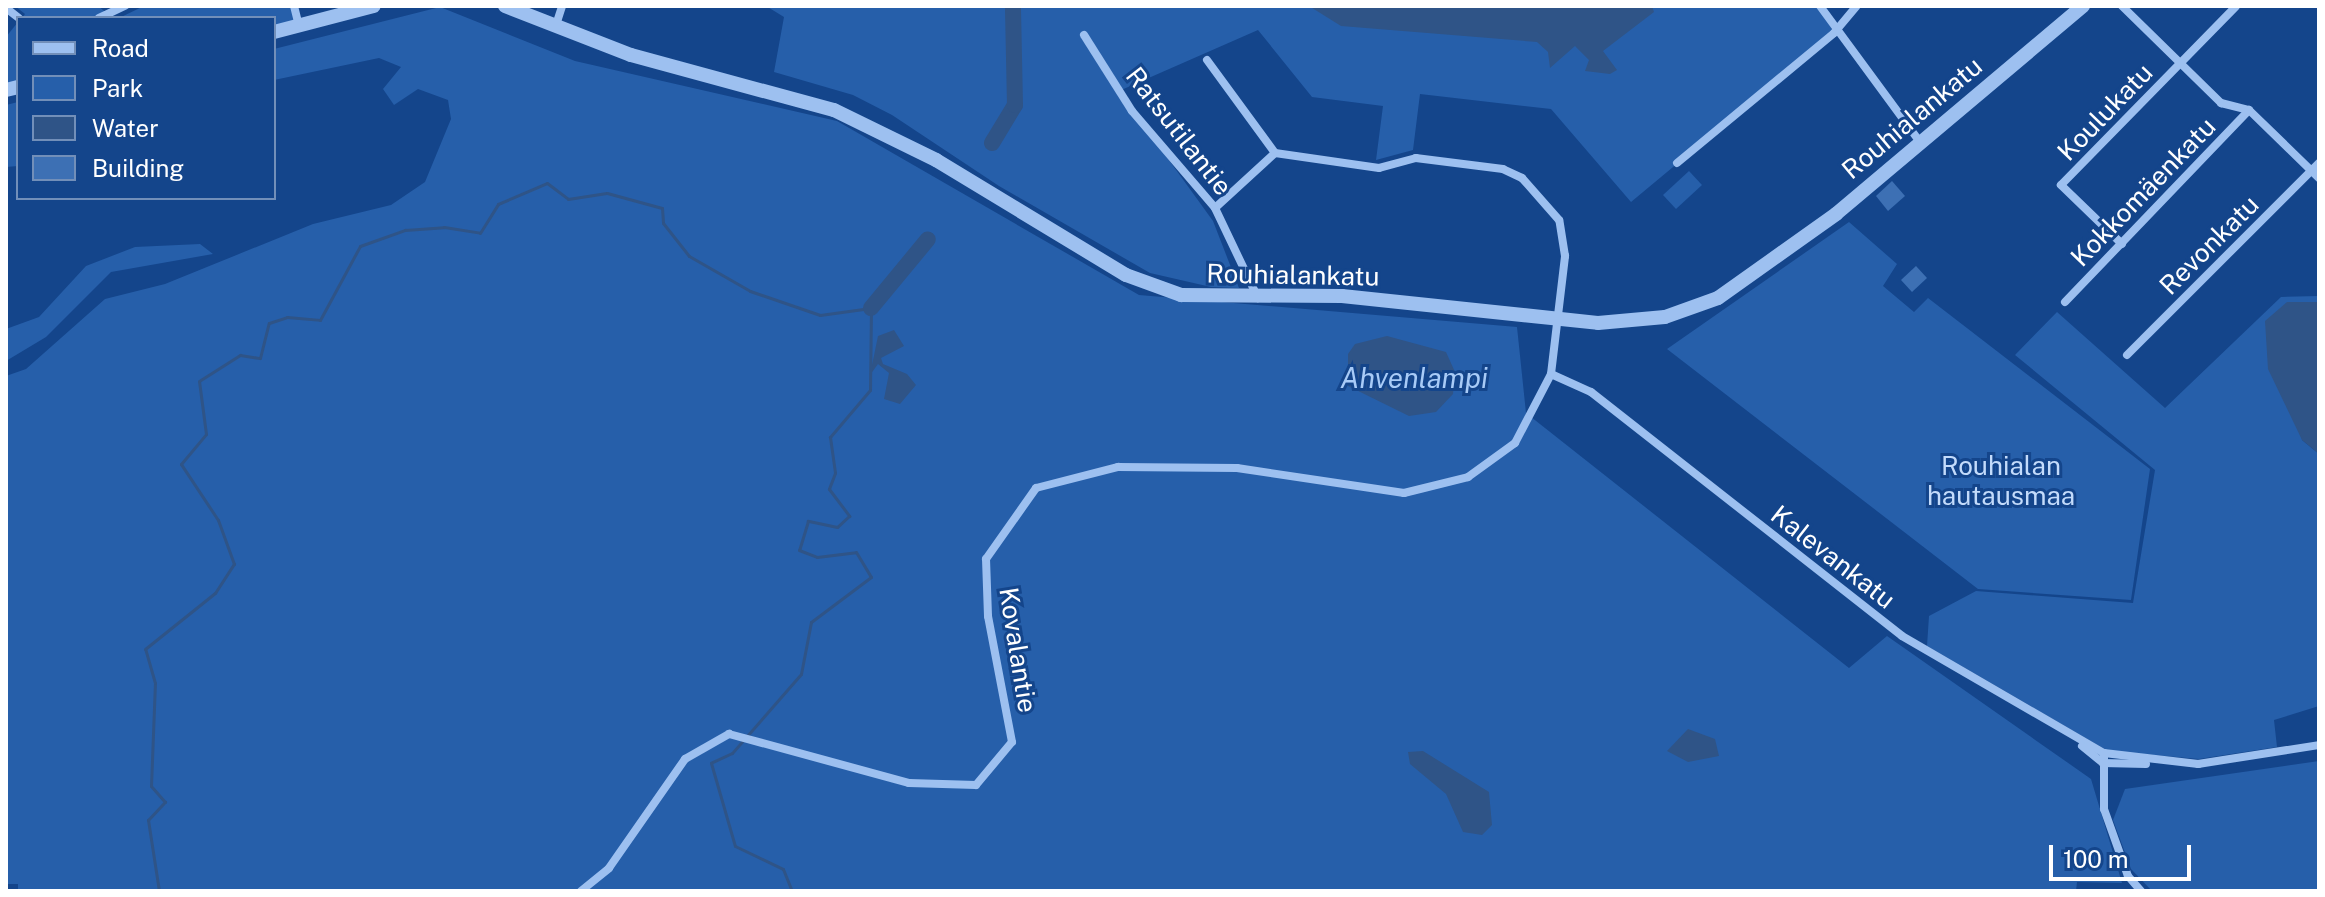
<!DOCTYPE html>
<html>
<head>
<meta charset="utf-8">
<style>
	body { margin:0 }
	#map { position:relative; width:2325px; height:897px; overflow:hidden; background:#14458b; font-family:"Public Sans",sans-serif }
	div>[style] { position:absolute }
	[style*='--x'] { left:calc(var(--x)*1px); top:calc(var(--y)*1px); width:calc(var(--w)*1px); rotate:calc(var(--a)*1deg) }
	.green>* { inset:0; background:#265faa }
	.water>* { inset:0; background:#2f5487 }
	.stream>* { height:3px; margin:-1.5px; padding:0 1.5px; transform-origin:1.5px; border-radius:1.5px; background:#2f5487 }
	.river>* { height:16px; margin:-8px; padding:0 8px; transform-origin:8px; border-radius:8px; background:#2f5487 }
	.building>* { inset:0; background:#3d70b4 }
	.minor>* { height:8px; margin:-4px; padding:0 4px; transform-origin:4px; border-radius:4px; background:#9dc0f0 }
	.tertiary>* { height:14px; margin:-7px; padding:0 7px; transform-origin:7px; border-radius:7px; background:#9dc0f0 }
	span { translate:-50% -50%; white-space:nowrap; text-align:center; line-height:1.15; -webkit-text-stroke:6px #14458b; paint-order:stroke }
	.street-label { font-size:26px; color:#fff }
	.park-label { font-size:26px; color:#c3dbfb }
	.water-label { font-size:28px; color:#a8cbf7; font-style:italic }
	.frame { position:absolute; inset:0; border:8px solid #fff; pointer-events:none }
	.legend { position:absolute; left:16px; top:16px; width:260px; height:184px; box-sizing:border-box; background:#14458b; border:2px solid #728fb9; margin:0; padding:10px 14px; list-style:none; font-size:24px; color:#fff }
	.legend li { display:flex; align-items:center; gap:16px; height:40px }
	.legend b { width:40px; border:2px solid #728fb9 }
	.scale { position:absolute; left:2049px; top:845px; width:142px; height:36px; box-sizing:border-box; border:4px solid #fff; border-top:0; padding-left:10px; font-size:24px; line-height:28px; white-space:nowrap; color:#fff; -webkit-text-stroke:6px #14458b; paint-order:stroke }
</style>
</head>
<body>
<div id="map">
	<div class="green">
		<i style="clip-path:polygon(15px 6px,98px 6px,113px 18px,22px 18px,25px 14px)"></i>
		<i style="clip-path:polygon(144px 6px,294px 6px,299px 27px,274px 32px,274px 18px,119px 18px)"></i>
		<i style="clip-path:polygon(766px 6px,1820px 6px,1834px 33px,1631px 202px,1551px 109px,1420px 94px,1413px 150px,1376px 160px,1383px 106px,1312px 97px,1258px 30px,1119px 91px,1213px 221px,1239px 288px,1211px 287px,1150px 273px,999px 186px,892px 115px,853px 95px,774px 72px,784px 17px)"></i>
		<i style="clip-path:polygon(440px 7px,575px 61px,837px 121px,1139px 295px,1517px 327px,1526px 413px,1849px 668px,1887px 636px,2091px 779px,2122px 883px,2077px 882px,2076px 891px,18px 891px,18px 884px,6px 884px,6px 376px,26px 369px,105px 299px,165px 284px,313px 224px,391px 205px,425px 182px,451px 119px,448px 100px,418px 89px,394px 105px,383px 89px,401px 67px,379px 58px,274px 80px,274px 49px)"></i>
		<i style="clip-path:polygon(18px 22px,18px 87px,6px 90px,6px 37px)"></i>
		<i style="clip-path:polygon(18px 102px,18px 166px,6px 167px,6px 105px)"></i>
		<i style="clip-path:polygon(1689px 171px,1702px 185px,1676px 209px,1663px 195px)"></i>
		<i style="clip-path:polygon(1849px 222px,1897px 264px,1883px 286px,1914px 312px,1928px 298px,2150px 469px,2131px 600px,1978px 589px,1667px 349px)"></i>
		<i style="clip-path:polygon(200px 244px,213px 254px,111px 272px,46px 337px,6px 361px,6px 329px,39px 317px,86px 266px,135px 247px)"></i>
		<i style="clip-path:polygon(2319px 296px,2319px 302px,2287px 302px,2302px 440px,2319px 454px,2319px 706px,2274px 720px,2277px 747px,2199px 759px,2108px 751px,1927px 646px,1929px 616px,1976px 591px,2133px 603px,2155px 470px,2015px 355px,2057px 312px,2165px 408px,2281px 297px)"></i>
		<i style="clip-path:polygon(2319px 761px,2319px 891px,2152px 891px,2131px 869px,2113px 820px,2125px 789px)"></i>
	</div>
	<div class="water">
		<i style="clip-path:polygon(1309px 6px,1652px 6px,1654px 12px,1603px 51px,1617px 70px,1610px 74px,1585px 71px,1589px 60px,1575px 46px,1550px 68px,1548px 52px,1537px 42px,1341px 26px)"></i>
		<i style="clip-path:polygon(2287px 302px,2319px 302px,2319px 454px,2302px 440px,2268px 369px,2265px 321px)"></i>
		<i style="clip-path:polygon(894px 330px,904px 346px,881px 358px,883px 364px,907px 374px,916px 385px,900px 404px,884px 399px,889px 373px,878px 364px,870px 375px,878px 336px)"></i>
		<i style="clip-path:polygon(1387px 336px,1446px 352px,1455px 372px,1453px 394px,1436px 412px,1409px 416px,1348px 386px,1348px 354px,1355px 344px)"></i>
		<i style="clip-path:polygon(1688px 729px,1715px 739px,1719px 756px,1688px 762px,1667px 751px)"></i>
		<i style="clip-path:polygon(1423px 751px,1489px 792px,1492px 825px,1482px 835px,1463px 832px,1446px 794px,1410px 764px,1408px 752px)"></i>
	</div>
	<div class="stream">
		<i style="--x:159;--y:891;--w:72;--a:-98.8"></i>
		<i style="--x:148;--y:820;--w:25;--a:-47"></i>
		<i style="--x:165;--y:802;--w:21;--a:-131"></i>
		<i style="--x:151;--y:786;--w:103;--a:-87.8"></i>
		<i style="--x:155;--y:683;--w:35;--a:-106"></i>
		<i style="--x:145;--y:649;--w:90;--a:-38.7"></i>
		<i style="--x:215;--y:593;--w:35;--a:-57"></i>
		<i style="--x:234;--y:564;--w:47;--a:-110"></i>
		<i style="--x:218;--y:520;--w:67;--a:-123.5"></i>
		<i style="--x:181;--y:464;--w:39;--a:-50"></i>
		<i style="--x:206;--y:434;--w:53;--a:-97.5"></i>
		<i style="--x:199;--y:381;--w:49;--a:-32.4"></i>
		<i style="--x:240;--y:355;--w:20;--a:9"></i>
		<i style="--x:260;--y:358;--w:36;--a:-76"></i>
		<i style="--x:269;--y:323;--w:19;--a:-18"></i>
		<i style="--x:287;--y:317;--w:33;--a:5"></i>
		<i style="--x:320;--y:320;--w:84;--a:-61.6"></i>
		<i style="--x:360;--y:246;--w:48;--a:-19.6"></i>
		<i style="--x:405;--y:230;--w:39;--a:-4"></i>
		<i style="--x:444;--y:227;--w:36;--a:9"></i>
		<i style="--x:480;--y:233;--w:34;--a:-58"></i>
		<i style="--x:498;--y:204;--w:53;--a:-23.2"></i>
		<i style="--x:547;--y:183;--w:26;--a:37"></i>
		<i style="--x:568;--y:199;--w:39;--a:-9"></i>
		<i style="--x:607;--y:193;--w:57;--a:15.3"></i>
		<i style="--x:662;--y:208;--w:15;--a:86"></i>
		<i style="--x:663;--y:223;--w:42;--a:51.8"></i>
		<i style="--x:689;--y:256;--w:70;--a:29.8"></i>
		<i style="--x:750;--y:291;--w:74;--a:18.9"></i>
		<i style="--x:820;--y:315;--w:51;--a:-7.8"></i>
		<i style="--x:871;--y:308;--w:82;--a:90.7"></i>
		<i style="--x:870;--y:390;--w:62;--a:130.4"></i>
		<i style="--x:830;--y:437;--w:36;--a:82"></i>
		<i style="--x:835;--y:473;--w:17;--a:111"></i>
		<i style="--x:829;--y:489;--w:34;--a:53"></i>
		<i style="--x:849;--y:516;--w:16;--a:137"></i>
		<i style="--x:837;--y:527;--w:30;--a:-168"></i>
		<i style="--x:808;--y:521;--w:30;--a:107"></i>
		<i style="--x:799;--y:550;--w:19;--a:21"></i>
		<i style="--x:817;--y:557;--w:39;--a:-7"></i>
		<i style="--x:856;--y:552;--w:29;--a:59"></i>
		<i style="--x:871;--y:577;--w:75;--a:143.1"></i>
		<i style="--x:811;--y:622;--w:53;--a:100.9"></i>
		<i style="--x:801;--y:674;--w:105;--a:131.1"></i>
		<i style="--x:732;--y:753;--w:23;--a:155"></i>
		<i style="--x:711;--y:763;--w:86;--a:73.9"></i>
		<i style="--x:735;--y:846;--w:53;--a:25.6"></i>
		<i style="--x:783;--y:869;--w:24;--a:68"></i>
	</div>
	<div class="river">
		<i style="--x:992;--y:143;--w:44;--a:-58.8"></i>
		<i style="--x:1015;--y:105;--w:99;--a:-91.2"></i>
		<i style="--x:871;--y:308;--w:89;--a:-50.4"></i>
	</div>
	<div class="building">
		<i style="clip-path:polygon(1892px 181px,1905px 196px,1888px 211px,1876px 196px)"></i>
		<i style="clip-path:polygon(1916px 266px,1927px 278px,1912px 292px,1901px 280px)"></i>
	</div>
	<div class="minor">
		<i style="--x:294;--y:6;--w:21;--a:76"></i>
		<i style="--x:1820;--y:6;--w:169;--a:53.7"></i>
		<i style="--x:2122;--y:6;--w:139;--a:44.4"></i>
		<i style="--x:2221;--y:103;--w:29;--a:14"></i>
		<i style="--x:2249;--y:110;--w:98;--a:44.2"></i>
		<i style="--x:6;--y:8;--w:16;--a:38"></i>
		<i style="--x:99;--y:18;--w:29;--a:-25"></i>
		<i style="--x:555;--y:28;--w:23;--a:-72"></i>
		<i style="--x:1084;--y:35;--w:90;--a:57.7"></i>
		<i style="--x:1132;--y:111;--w:128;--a:49.4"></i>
		<i style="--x:1215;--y:208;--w:100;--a:64.5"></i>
		<i style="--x:1207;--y:60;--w:115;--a:53.8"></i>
		<i style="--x:1677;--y:163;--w:204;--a:-39.6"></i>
		<i style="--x:1834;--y:33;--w:35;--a:-50"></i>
		<i style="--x:2122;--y:244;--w:85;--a:-136"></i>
		<i style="--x:2061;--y:185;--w:250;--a:-45.6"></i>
		<i style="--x:2065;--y:302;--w:266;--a:-46.2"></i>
		<i style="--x:2127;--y:355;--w:272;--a:-45"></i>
		<i style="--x:1551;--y:374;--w:44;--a:24.2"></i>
		<i style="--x:1591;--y:392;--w:395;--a:38.1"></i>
		<i style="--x:1902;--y:636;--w:233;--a:30.1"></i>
		<i style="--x:2104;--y:753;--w:95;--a:6.7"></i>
		<i style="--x:2198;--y:764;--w:122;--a:-8.9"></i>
		<i style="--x:2082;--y:746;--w:27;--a:39"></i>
		<i style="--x:2103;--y:763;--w:43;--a:1.3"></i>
		<i style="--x:2104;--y:753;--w:56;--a:90"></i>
		<i style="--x:2104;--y:809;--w:71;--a:70.3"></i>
		<i style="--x:2128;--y:876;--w:20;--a:49"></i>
		<i style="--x:581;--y:891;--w:36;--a:-39"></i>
		<i style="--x:609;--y:868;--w:133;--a:-55.1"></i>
		<i style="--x:685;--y:759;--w:51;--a:-29.6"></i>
		<i style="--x:729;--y:734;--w:187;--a:15.2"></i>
		<i style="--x:909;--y:783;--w:67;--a:1.7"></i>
		<i style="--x:976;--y:785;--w:56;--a:-50.1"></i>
		<i style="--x:1012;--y:742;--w:128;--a:-100.8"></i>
		<i style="--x:988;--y:616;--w:57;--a:-92"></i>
		<i style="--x:986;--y:559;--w:87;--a:-54.8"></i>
		<i style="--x:1036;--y:488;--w:85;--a:-14.4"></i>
		<i style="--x:1118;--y:467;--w:119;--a:0.5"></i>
		<i style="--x:1237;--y:468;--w:169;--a:8.5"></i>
		<i style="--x:1404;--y:493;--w:66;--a:-14"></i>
		<i style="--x:1468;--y:477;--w:58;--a:-35.9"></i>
		<i style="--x:1515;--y:443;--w:78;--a:-62.4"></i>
		<i style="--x:1551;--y:374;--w:119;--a:-83.2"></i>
		<i style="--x:1565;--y:256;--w:36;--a:-99"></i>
		<i style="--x:1559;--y:220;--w:56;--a:-131.4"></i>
		<i style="--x:1522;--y:178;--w:21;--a:-155"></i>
		<i style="--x:1503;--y:169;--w:88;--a:-172.8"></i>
		<i style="--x:1416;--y:158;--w:38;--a:165"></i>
		<i style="--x:1379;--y:168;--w:105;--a:-171.8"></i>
		<i style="--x:1275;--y:153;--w:81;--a:137.5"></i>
	</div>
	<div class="tertiary">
		<i style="--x:505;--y:6;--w:135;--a:21.3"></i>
		<i style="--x:631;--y:55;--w:210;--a:15.2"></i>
		<i style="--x:834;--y:110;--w:114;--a:26.1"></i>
		<i style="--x:936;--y:160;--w:222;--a:31.2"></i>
		<i style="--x:1126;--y:275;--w:59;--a:20"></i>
		<i style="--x:1181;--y:295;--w:161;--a:0.4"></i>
		<i style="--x:1342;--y:296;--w:257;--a:6"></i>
		<i style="--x:1598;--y:323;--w:67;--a:-5.1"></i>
		<i style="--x:1665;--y:317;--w:56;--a:-19.7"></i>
		<i style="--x:1718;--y:298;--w:145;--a:-35.4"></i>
		<i style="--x:1836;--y:214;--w:323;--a:-40.1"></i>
		<i style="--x:274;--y:32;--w:103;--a:-14.6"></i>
		<i style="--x:6;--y:90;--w:12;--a:-14"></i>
	</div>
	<div class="street-label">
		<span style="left:2105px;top:112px;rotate:-46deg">Koulukatu</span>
		<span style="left:1912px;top:118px;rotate:-40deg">Rouhialankatu</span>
		<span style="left:1179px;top:131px;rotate:52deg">Ratsutilantie</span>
		<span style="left:2143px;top:192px;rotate:-46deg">Kokkomäenkatu</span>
		<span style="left:2209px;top:245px;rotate:-45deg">Revonkatu</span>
		<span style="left:1293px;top:275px;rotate:1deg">Rouhialankatu</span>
		<span style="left:1833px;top:557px;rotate:38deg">Kalevankatu</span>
		<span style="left:1018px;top:650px;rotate:81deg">Kovalantie</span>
	</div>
	<div class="park-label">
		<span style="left:2001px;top:481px">Rouhialan<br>hautausmaa</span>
	</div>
	<div class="water-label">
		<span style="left:1414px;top:378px">Ahvenlampi</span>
	</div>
	<div class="frame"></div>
	<ul class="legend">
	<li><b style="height:10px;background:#9dc0f0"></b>Road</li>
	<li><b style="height:22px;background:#265faa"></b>Park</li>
	<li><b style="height:22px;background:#2f5487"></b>Water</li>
	<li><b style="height:22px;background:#3d70b4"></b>Building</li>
	</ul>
	<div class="scale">100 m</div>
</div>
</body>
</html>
